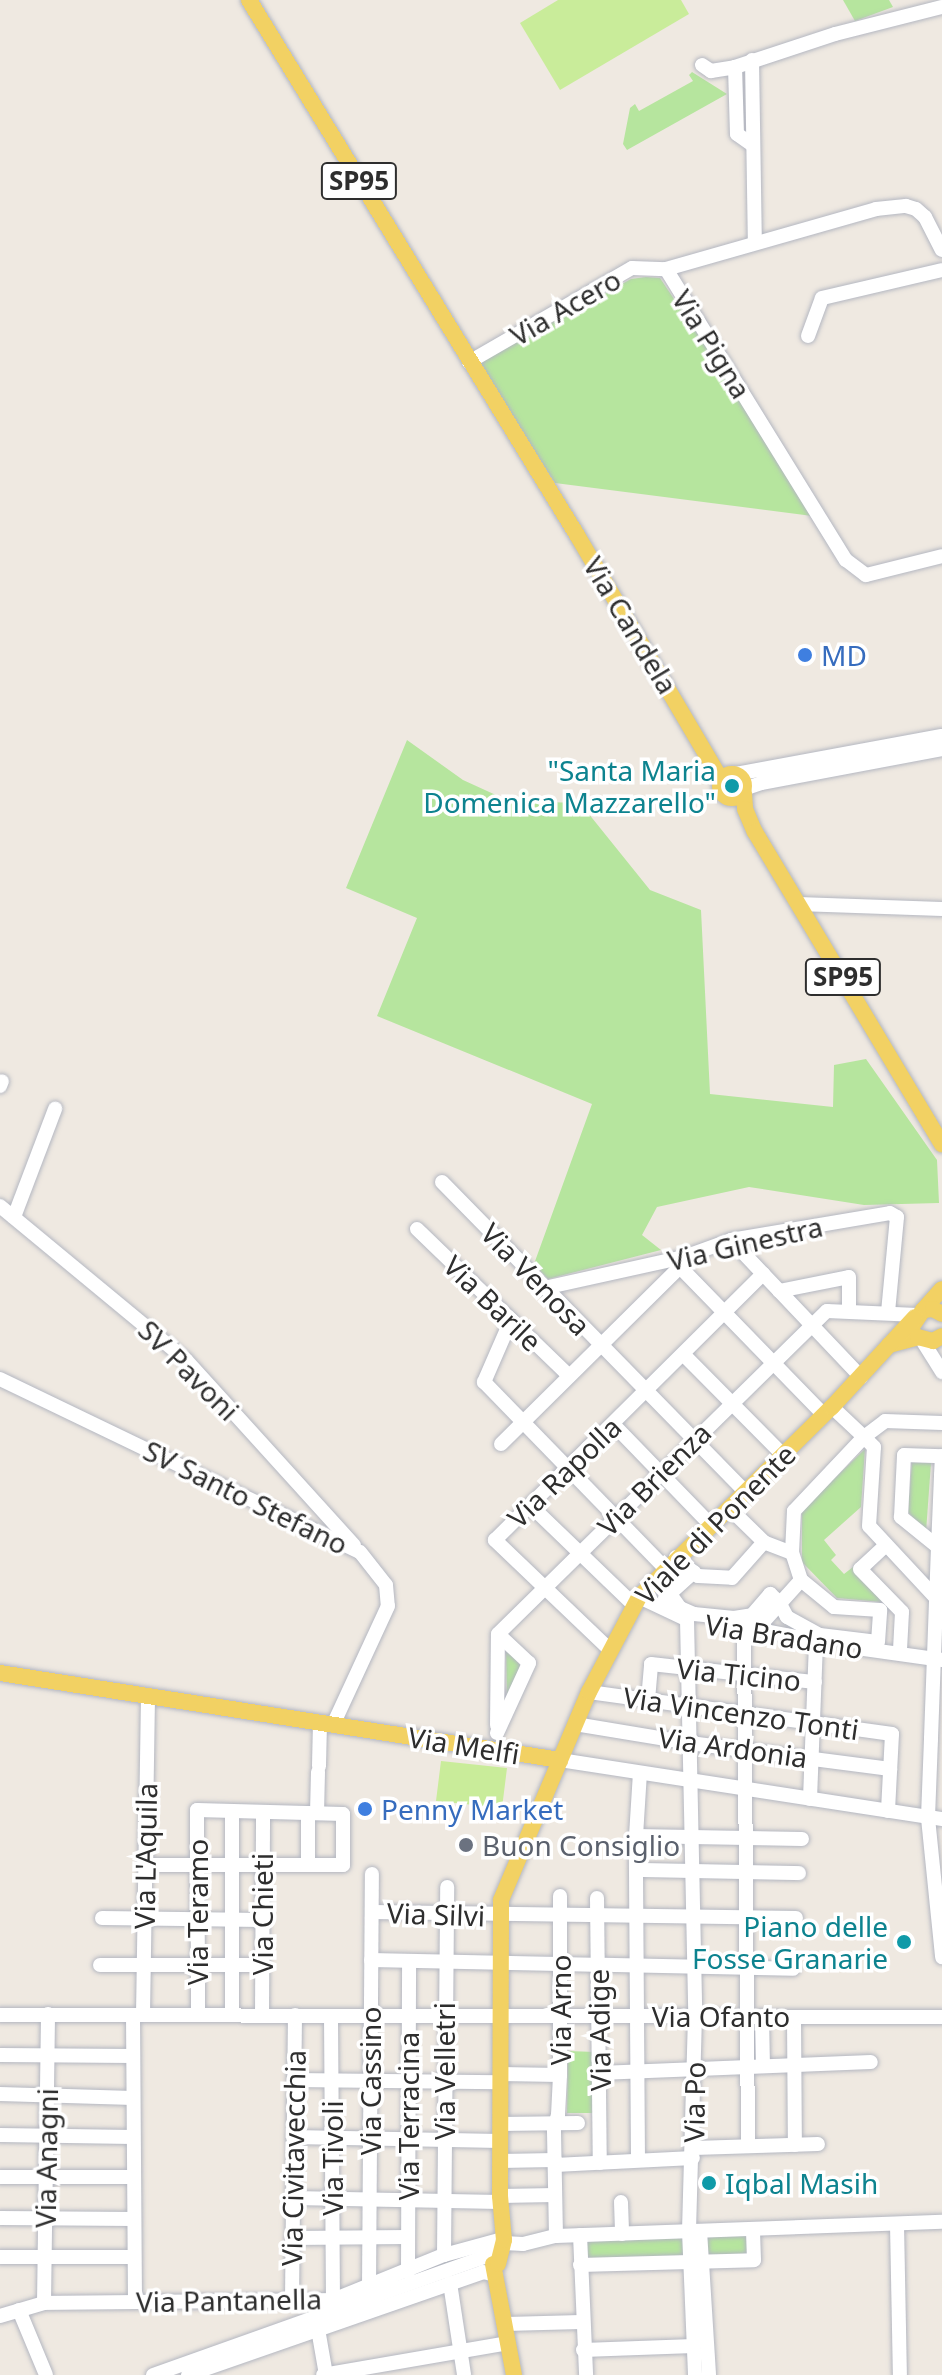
<!DOCTYPE html>
<html>
<head>
<meta charset="utf-8">
<style>
	body { margin:0 }
	#map { position:relative; width:942px; height:2375px; overflow:hidden; background:#efe9e1; font-family:"Noto Sans",sans-serif }
	div>[style] { position:absolute }
	[style*='--x'] { left:calc(var(--x)*1px); top:calc(var(--y)*1px); width:calc(var(--w)*1px); rotate:calc(var(--a)*1deg) }
	.green>* { inset:0; background:#b6e59e }
	.pitch>* { inset:0; background:#c9ec9a }
	.roads { filter:drop-shadow(0 0 2px #b4b7c1) drop-shadow(0 0 2px #b4b7c1) }
	.minor>* { height:14px; margin:-7px; padding:0 7px; transform-origin:7px; border-radius:7px; background:#fff }
	.major>* { height:16px; margin:-8px; padding:0 8px; transform-origin:8px; border-radius:8px; background:#f2d163 }
	.major>.ring { margin:-8px; padding:0; box-sizing:content-box; background:none; border:16px solid #f2d163; border-radius:50% }
	.dots>* { width:22px; height:22px; translate:-50% -50%; box-sizing:border-box; border:4px solid #fff; border-radius:50% }
	span { translate:-50% -50%; white-space:nowrap; text-align:center; line-height:1.15; -webkit-text-stroke:7px #fff; paint-order:stroke }
	.shield-label span { padding:2px 6px; background:#fff; border:2px solid; border-radius:6px; -webkit-text-stroke-width:0 }
	.shield-label { font-size:26px; color:#2e2e2e; font-weight:700 }
	.street-label { font-size:28px; color:#2e2e2e }
	.shop-label { font-size:28px; color:#366cbe }
	.left { translate:0 -50%; text-align:left }
	.culture-label { font-size:28px; color:#0d838f }
	.right { translate:-100% -50%; text-align:right }
	.worship-label { font-size:28px; color:#5b616d }
</style>
</head>
<body>
<div id="map">
	<div class="green">
		<i style="clip-path:polygon(843px 0,889px 0,893px 7px,855px 21px)"></i>
		<i style="clip-path:polygon(692px 72px,727px 94px,627px 150px,623px 144px,630px 108px,635px 104px,639px 111px,693px 81px,689px 75px)"></i>
		<i style="clip-path:polygon(646px 277px,660px 278px,820px 517px,555px 483px,478px 363px,631px 279px)"></i>
		<i style="clip-path:polygon(407px 740px,463px 780px,509px 801px,580px 803px,650px 890px,701px 910px,710px 1094px,833px 1107px,834px 1065px,866px 1059px,937px 1160px,939px 1203px,864px 1205px,749px 1187px,657px 1207px,642px 1235px,661px 1250px,548px 1279px,534px 1264px,592px 1104px,377px 1016px,417px 918px,346px 888px)"></i>
		<i style="clip-path:polygon(865px 1449px,861px 1507px,824px 1540px,836px 1555px,831px 1560px,844px 1574px,853px 1567px,882px 1602px,837px 1598px,802px 1562px,802px 1510px)"></i>
		<i style="clip-path:polygon(912px 1462px,931px 1463px,926px 1532px,908px 1512px)"></i>
		<i style="clip-path:polygon(506px 1650px,522px 1667px,507px 1700px)"></i>
		<i style="clip-path:polygon(568px 2051px,595px 2052px,595px 2113px,567px 2113px)"></i>
		<i style="clip-path:polygon(753px 2229px,754px 2260px,702px 2262px,709px 2375px,695px 2375px,690px 2264px,580px 2265px,580px 2235px)"></i>
	</div>
	<div class="pitch">
		<i style="clip-path:polygon(558px 0,681px 0,689px 14px,560px 90px,520px 23px)"></i>
		<i style="clip-path:polygon(441px 1761px,507px 1768px,502px 1808px,436px 1801px)"></i>
	</div>
	<div class="roads">
		<div class="minor">
			<i style="--x:752;--y:60;--w:182;--a:89.1"></i>
			<i style="--x:702;--y:65;--w:11;--a:34"></i>
			<i style="--x:711;--y:71;--w:24;--a:-9"></i>
			<i style="--x:735;--y:67;--w:105;--a:-18.3"></i>
			<i style="--x:835;--y:34;--w:110;--a:-14.2"></i>
			<i style="--x:735;--y:67;--w:67;--a:88.3"></i>
			<i style="--x:737;--y:134;--w:19;--a:35"></i>
			<i style="--x:666;--y:269;--w:342;--a:58.3"></i>
			<i style="--x:846;--y:560;--w:25;--a:37"></i>
			<i style="--x:866;--y:575;--w:78;--a:-14"></i>
			<i style="--x:808;--y:336;--w:40;--a:-69.8"></i>
			<i style="--x:822;--y:298;--w:123;--a:-13.1"></i>
			<i style="--x:469;--y:362;--w:188;--a:-30"></i>
			<i style="--x:632;--y:268;--w:34;--a:2"></i>
			<i style="--x:666;--y:269;--w:218;--a:-15.9"></i>
			<i style="--x:876;--y:209;--w:30;--a:-6"></i>
			<i style="--x:906;--y:206;--w:10;--a:17"></i>
			<i style="--x:916;--y:209;--w:12;--a:42"></i>
			<i style="--x:925;--y:217;--w:37;--a:63"></i>
			<i style="--x:736;--y:774;--w:209;--a:-10.5"></i>
			<i style="--x:744;--y:789;--w:18;--a:-19"></i>
			<i style="--x:761;--y:783;--w:184;--a:-10.6"></i>
			<i style="--x:798;--y:904;--w:144;--a:2"></i>
			<i style="--x:0;--y:1086;--w:5;--a:-68"></i>
			<i style="--x:442;--y:1182;--w:434;--a:45.6"></i>
			<i style="--x:0;--y:1206;--w:241;--a:39.6"></i>
			<i style="--x:186;--y:1360;--w:250;--a:47.8"></i>
			<i style="--x:14;--y:1217;--w:116;--a:-69.2"></i>
			<i style="--x:417;--y:1229;--w:211;--a:44"></i>
			<i style="--x:731;--y:1240;--w:189;--a:46.5"></i>
			<i style="--x:680;--y:1267;--w:206;--a:45.8"></i>
			<i style="--x:544;--y:1288;--w:143;--a:-12.5"></i>
			<i style="--x:684;--y:1257;--w:50;--a:-19.9"></i>
			<i style="--x:731;--y:1240;--w:161;--a:-9.6"></i>
			<i style="--x:890;--y:1213;--w:8;--a:30"></i>
			<i style="--x:897;--y:1217;--w:96;--a:95.4"></i>
			<i style="--x:779;--y:1291;--w:71;--a:-11.3"></i>
			<i style="--x:849;--y:1277;--w:32;--a:90"></i>
			<i style="--x:511;--y:1320;--w:68;--a:113.5"></i>
			<i style="--x:484;--y:1382;--w:260;--a:45.8"></i>
			<i style="--x:922;--y:1340;--w:38;--a:58"></i>
			<i style="--x:684;--y:1355;--w:142;--a:45.3"></i>
			<i style="--x:0;--y:1379;--w:399;--a:25.7"></i>
			<i style="--x:360;--y:1552;--w:42;--a:51.8"></i>
			<i style="--x:386;--y:1585;--w:21;--a:85"></i>
			<i style="--x:388;--y:1606;--w:131;--a:114.8"></i>
			<i style="--x:613;--y:1424;--w:141;--a:45.9"></i>
			<i style="--x:501;--y:1444;--w:252;--a:-44.7"></i>
			<i style="--x:680;--y:1267;--w:11;--a:-68"></i>
			<i style="--x:530;--y:1505;--w:144;--a:43.9"></i>
			<i style="--x:886;--y:1545;--w:35;--a:137"></i>
			<i style="--x:860;--y:1569;--w:60;--a:45.7"></i>
			<i style="--x:902;--y:1612;--w:35;--a:93"></i>
			<i style="--x:938;--y:1547;--w:48;--a:-141"></i>
			<i style="--x:901;--y:1517;--w:62;--a:-87.2"></i>
			<i style="--x:904;--y:1455;--w:38;--a:2"></i>
			<i style="--x:942;--y:1456;--w:20;--a:93"></i>
			<i style="--x:941;--y:1476;--w:71;--a:92.4"></i>
			<i style="--x:938;--y:1547;--w:192;--a:92.1"></i>
			<i style="--x:931;--y:1739;--w:79;--a:92.2"></i>
			<i style="--x:928;--y:1818;--w:140;--a:84.2"></i>
			<i style="--x:792;--y:1553;--w:42;--a:-87.3"></i>
			<i style="--x:794;--y:1511;--w:102;--a:-46.6"></i>
			<i style="--x:864;--y:1437;--w:44;--a:-136.8"></i>
			<i style="--x:676;--y:1557;--w:29;--a:41"></i>
			<i style="--x:698;--y:1576;--w:34;--a:3"></i>
			<i style="--x:732;--y:1578;--w:48;--a:-48.4"></i>
			<i style="--x:670;--y:1594;--w:17;--a:54"></i>
			<i style="--x:680;--y:1608;--w:15;--a:23"></i>
			<i style="--x:694;--y:1614;--w:40;--a:5.7"></i>
			<i style="--x:734;--y:1618;--w:18;--a:-9"></i>
			<i style="--x:752;--y:1615;--w:28;--a:-49"></i>
			<i style="--x:770;--y:1594;--w:12;--a:42"></i>
			<i style="--x:779;--y:1602;--w:17;--a:62"></i>
			<i style="--x:787;--y:1617;--w:38;--a:29"></i>
			<i style="--x:820;--y:1635;--w:58;--a:6.9"></i>
			<i style="--x:878;--y:1642;--w:32;--a:-86"></i>
			<i style="--x:880;--y:1610;--w:46;--a:-176.3"></i>
			<i style="--x:834;--y:1607;--w:43;--a:-140.7"></i>
			<i style="--x:801;--y:1580;--w:28;--a:-108"></i>
			<i style="--x:792;--y:1553;--w:30;--a:-159"></i>
			<i style="--x:764;--y:1542;--w:49;--a:-135.8"></i>
			<i style="--x:639;--y:1597;--w:52;--a:25.1"></i>
			<i style="--x:665;--y:1598;--w:39;--a:-42"></i>
			<i style="--x:936;--y:1598;--w:98;--a:-132.9"></i>
			<i style="--x:869;--y:1526;--w:79;--a:-86.4"></i>
			<i style="--x:874;--y:1447;--w:14;--a:-135"></i>
			<i style="--x:864;--y:1437;--w:26;--a:-37"></i>
			<i style="--x:885;--y:1421;--w:57;--a:2"></i>
			<i style="--x:687;--y:1619;--w:397;--a:88.8"></i>
			<i style="--x:695;--y:2016;--w:215;--a:91.6"></i>
			<i style="--x:689;--y:2231;--w:144;--a:87.6"></i>
			<i style="--x:738;--y:1626;--w:92;--a:10.7"></i>
			<i style="--x:744;--y:1627;--w:518;--a:89.56"></i>
			<i style="--x:756;--y:1630;--w:67;--a:-48"></i>
			<i style="--x:498;--y:1634;--w:461;--a:-44.5"></i>
			<i style="--x:827;--y:1311;--w:90;--a:2.5"></i>
			<i style="--x:609;--y:1649;--w:158;--a:-136.3"></i>
			<i style="--x:495;--y:1540;--w:378;--a:-44.8"></i>
			<i style="--x:864;--y:1649;--w:79;--a:8"></i>
			<i style="--x:589;--y:1692;--w:306;--a:7.9"></i>
			<i style="--x:892;--y:1734;--w:77;--a:93"></i>
			<i style="--x:648;--y:1700;--w:36;--a:-85"></i>
			<i style="--x:651;--y:1664;--w:165;--a:6.3"></i>
			<i style="--x:575;--y:1724;--w:117;--a:9.4"></i>
			<i style="--x:690;--y:1743;--w:202;--a:7.4"></i>
			<i style="--x:497;--y:1725;--w:91;--a:-89.4"></i>
			<i style="--x:497;--y:1733;--w:77;--a:-65.4"></i>
			<i style="--x:529;--y:1663;--w:42;--a:-136.9"></i>
			<i style="--x:560;--y:1760;--w:387;--a:8.8"></i>
			<i style="--x:319;--y:1766;--w:43;--a:-88.7"></i>
			<i style="--x:810;--y:1799;--w:157;--a:-87.8"></i>
			<i style="--x:308;--y:1813;--w:52;--a:90"></i>
			<i style="--x:317;--y:1813;--w:41;--a:-88.6"></i>
			<i style="--x:636;--y:1836;--w:166;--a:1"></i>
			<i style="--x:144;--y:1865;--w:199;--a:0"></i>
			<i style="--x:343;--y:1865;--w:51;--a:-90"></i>
			<i style="--x:343;--y:1814;--w:146;--a:-178.4"></i>
			<i style="--x:197;--y:1810;--w:55;--a:90"></i>
			<i style="--x:197;--y:1865;--w:100;--a:89.4"></i>
			<i style="--x:198;--y:1965;--w:49;--a:90"></i>
			<i style="--x:637;--y:1870;--w:162;--a:1.1"></i>
			<i style="--x:597;--y:1898;--w:265;--a:89.4"></i>
			<i style="--x:372;--y:1912;--w:424;--a:0.8"></i>
			<i style="--x:102;--y:1918;--w:160;--a:0.7"></i>
			<i style="--x:371;--y:1960;--w:422;--a:1.2"></i>
			<i style="--x:100;--y:1965;--w:162;--a:0"></i>
			<i style="--x:232;--y:2014;--w:203;--a:-90"></i>
			<i style="--x:0;--y:2015;--w:942;--a:0.12"></i>
			<i style="--x:133;--y:2015;--w:286;--a:89.6"></i>
			<i style="--x:143;--y:2015;--w:318;--a:-89.1"></i>
			<i style="--x:262;--y:2015;--w:203;--a:-89.7"></i>
			<i style="--x:331;--y:2016;--w:284;--a:89.6"></i>
			<i style="--x:762;--y:2016;--w:50;--a:88.9"></i>
			<i style="--x:794;--y:2017;--w:128;--a:89.6"></i>
			<i style="--x:0;--y:2055;--w:133;--a:0.4"></i>
			<i style="--x:599;--y:2073;--w:272;--a:-2.3"></i>
			<i style="--x:500;--y:2074;--w:60;--a:1"></i>
			<i style="--x:294;--y:2080;--w:206;--a:0.6"></i>
			<i style="--x:0;--y:2094;--w:133;--a:1.7"></i>
			<i style="--x:500;--y:2124;--w:78;--a:-0.7"></i>
			<i style="--x:0;--y:2135;--w:133;--a:0.9"></i>
			<i style="--x:293;--y:2137;--w:207;--a:1.1"></i>
			<i style="--x:694;--y:2148;--w:124;--a:-1.8"></i>
			<i style="--x:638;--y:2160;--w:324;--a:-90.4"></i>
			<i style="--x:636;--y:1836;--w:63;--a:-86.4"></i>
			<i style="--x:500;--y:2161;--w:55;--a:-1"></i>
			<i style="--x:555;--y:2165;--w:138;--a:-2.9"></i>
			<i style="--x:0;--y:2177;--w:134;--a:0"></i>
			<i style="--x:500;--y:2196;--w:55;--a:-1"></i>
			<i style="--x:293;--y:2198;--w:207;--a:1.1"></i>
			<i style="--x:621;--y:2202;--w:32;--a:88"></i>
			<i style="--x:0;--y:2218;--w:134;--a:0.4"></i>
			<i style="--x:897;--y:2224;--w:151;--a:88.9"></i>
			<i style="--x:700;--y:2231;--w:144;--a:86.4"></i>
			<i style="--x:580;--y:2235;--w:140;--a:87.5"></i>
			<i style="--x:556;--y:2236;--w:108;--a:-91.1"></i>
			<i style="--x:554;--y:2128;--w:14;--a:-73"></i>
			<i style="--x:558;--y:2115;--w:40;--a:-87.1"></i>
			<i style="--x:560;--y:2075;--w:179;--a:-90"></i>
			<i style="--x:292;--y:2238;--w:116;--a:-0.5"></i>
			<i style="--x:504;--y:2243;--w:19;--a:3"></i>
			<i style="--x:523;--y:2244;--w:34;--a:-14"></i>
			<i style="--x:556;--y:2236;--w:386;--a:-2.1"></i>
			<i style="--x:444;--y:2255;--w:368;--a:-89.5"></i>
			<i style="--x:0;--y:2257;--w:134;--a:0"></i>
			<i style="--x:580;--y:2265;--w:174;--a:-1.6"></i>
			<i style="--x:754;--y:2260;--w:31;--a:-92"></i>
			<i style="--x:408;--y:2272;--w:311;--a:-89.8"></i>
			<i style="--x:450;--y:2283;--w:93;--a:81.3"></i>
			<i style="--x:369;--y:2288;--w:414;--a:-89.6"></i>
			<i style="--x:292;--y:2300;--w:285;--a:-89.4"></i>
			<i style="--x:44;--y:2303;--w:289;--a:-89.2"></i>
			<i style="--x:19;--y:2310;--w:70;--a:67.4"></i>
			<i style="--x:0;--y:2316;--w:46;--a:-16.5"></i>
			<i style="--x:44;--y:2303;--w:289;--a:-0.6"></i>
			<i style="--x:333;--y:2300;--w:120;--a:-22.1"></i>
			<i style="--x:444;--y:2255;--w:57;--a:-15.3"></i>
			<i style="--x:506;--y:2324;--w:75;--a:-1.5"></i>
			<i style="--x:318;--y:2329;--w:47;--a:80.1"></i>
			<i style="--x:583;--y:2350;--w:111;--a:-2.1"></i>
			<i style="--x:153;--y:2375;--w:363;--a:-19.6"></i>
			<i style="--x:188;--y:2375;--w:312;--a:-19.2"></i>
			<i style="--x:483;--y:2272;--w:13;--a:13"></i>
			<i style="--x:323;--y:2375;--w:188;--a:-9.8"></i>
		</div>
		<div class="major">
			<i style="--x:249;--y:0;--w:628;--a:58.49"></i>
			<i style="--x:577;--y:535;--w:283;--a:59.5"></i>
			<i class="ring" style="left:720px;top:774px;width:8px;height:8px"></i>
			<i style="--x:744;--y:793;--w:16;--a:86"></i>
			<i style="--x:745;--y:809;--w:25;--a:67"></i>
			<i style="--x:755;--y:832;--w:364;--a:59.1"></i>
			<i style="--x:923;--y:1310;--w:28;--a:-48"></i>
			<i style="--x:913;--y:1325;--w:18;--a:-56"></i>
			<i style="--x:923;--y:1310;--w:10;--a:-6"></i>
			<i style="--x:933;--y:1309;--w:10;--a:29"></i>
			<i style="--x:889;--y:1345;--w:30;--a:-15"></i>
			<i style="--x:918;--y:1337;--w:16;--a:15"></i>
			<i style="--x:933;--y:1341;--w:10;--a:-29"></i>
			<i style="--x:0;--y:1673;--w:567;--a:8.83"></i>
			<i style="--x:493;--y:2264;--w:113;--a:79.3"></i>
			<i style="--x:498;--y:2264;--w:25;--a:-76"></i>
			<i style="--x:504;--y:2240;--w:44;--a:-95.2"></i>
			<i style="--x:500;--y:2196;--w:296;--a:-89.8"></i>
			<i style="--x:501;--y:1900;--w:226;--a:-67.1"></i>
			<i style="--x:589;--y:1692;--w:107;--a:-62.2"></i>
			<i style="--x:639;--y:1597;--w:271;--a:-44.6"></i>
			<i style="--x:832;--y:1407;--w:122;--a:-47.3"></i>
		</div>
	</div>
	<div class="dots">
		<i style="left:805px;top:655px;background:#3f7fe0"></i>
		<i style="left:732px;top:786px;background:#0f9aa8"></i>
		<i style="left:365px;top:1809px;background:#3f7fe0"></i>
		<i style="left:466px;top:1845px;background:#6b7280"></i>
		<i style="left:904px;top:1942px;background:#0f9aa8"></i>
		<i style="left:709px;top:2183px;background:#0f9aa8"></i>
	</div>
	<div class="shield-label">
		<span style="left:359px;top:181px">SP95</span>
		<span style="left:843px;top:977px">SP95</span>
	</div>
	<div class="street-label">
		<span style="left:565px;top:307px;rotate:-30deg">Via Acero</span>
		<span style="left:712px;top:344px;rotate:58deg">Via Pigna</span>
		<span style="left:631px;top:625px;rotate:59deg">Via Candela</span>
		<span style="left:745px;top:1243px;rotate:-13deg">Via Ginestra</span>
		<span style="left:536px;top:1279px;rotate:46deg">Via Venosa</span>
		<span style="left:493px;top:1303px;rotate:44deg">Via Barile</span>
		<span style="left:189px;top:1370px;rotate:45deg">SV Pavoni</span>
		<span style="left:564px;top:1472px;rotate:-44deg">Via Rapolla</span>
		<span style="left:654px;top:1479px;rotate:-45deg">Via Brienza</span>
		<span style="left:246px;top:1497px;rotate:26deg">SV Santo Stefano</span>
		<span style="left:715px;top:1524px;rotate:-45deg">Viale di Ponente</span>
		<span style="left:784px;top:1636px;rotate:9deg">Via Bradano</span>
		<span style="left:739px;top:1674px;rotate:6deg">Via Ticino</span>
		<span style="left:741px;top:1713px;rotate:8deg">Via Vincenzo Tonti</span>
		<span style="left:464px;top:1745px;rotate:9deg">Via Melfi</span>
		<span style="left:733px;top:1747px;rotate:8deg">Via Ardonia</span>
		<span style="left:145px;top:1856px;rotate:-89deg">Via L'Aquila</span>
		<span style="left:197px;top:1912px;rotate:-90deg">Via Teramo</span>
		<span style="left:262px;top:1914px;rotate:-90deg">Via Chieti</span>
		<span style="left:436px;top:1914px;rotate:2deg">Via Silvi</span>
		<span style="left:560px;top:2010px;rotate:-90deg">Via Arno</span>
		<span style="left:721px;top:2016px">Via Ofanto</span>
		<span style="left:599px;top:2030px;rotate:-91deg">Via Adige</span>
		<span style="left:444px;top:2071px;rotate:-90deg">Via Velletri</span>
		<span style="left:370px;top:2081px;rotate:-90deg">Via Cassino</span>
		<span style="left:694px;top:2102px;rotate:-89deg">Via Po</span>
		<span style="left:408px;top:2116px;rotate:-90deg">Via Terracina</span>
		<span style="left:46px;top:2158px;rotate:-89deg">Via Anagni</span>
		<span style="left:293px;top:2158px;rotate:-89deg">Via Civitavecchia</span>
		<span style="left:332px;top:2158px;rotate:-90deg">Via Tivoli</span>
		<span style="left:229px;top:2300px;rotate:-1deg">Via Pantanella</span>
	</div>
	<div class="shop-label">
		<span class="left" style="left:821px;top:655px">MD</span>
		<span class="left" style="left:381px;top:1809px">Penny Market</span>
	</div>
	<div class="culture-label">
		<span class="right" style="left:716px;top:786px">"Santa Maria<br>Domenica Mazzarello"</span>
		<span class="right" style="left:888px;top:1942px">Piano delle<br>Fosse Granarie</span>
		<span class="left" style="left:725px;top:2183px">Iqbal Masih</span>
	</div>
	<div class="worship-label">
		<span class="left" style="left:482px;top:1845px">Buon Consiglio</span>
	</div>
</div>
</body>
</html>
